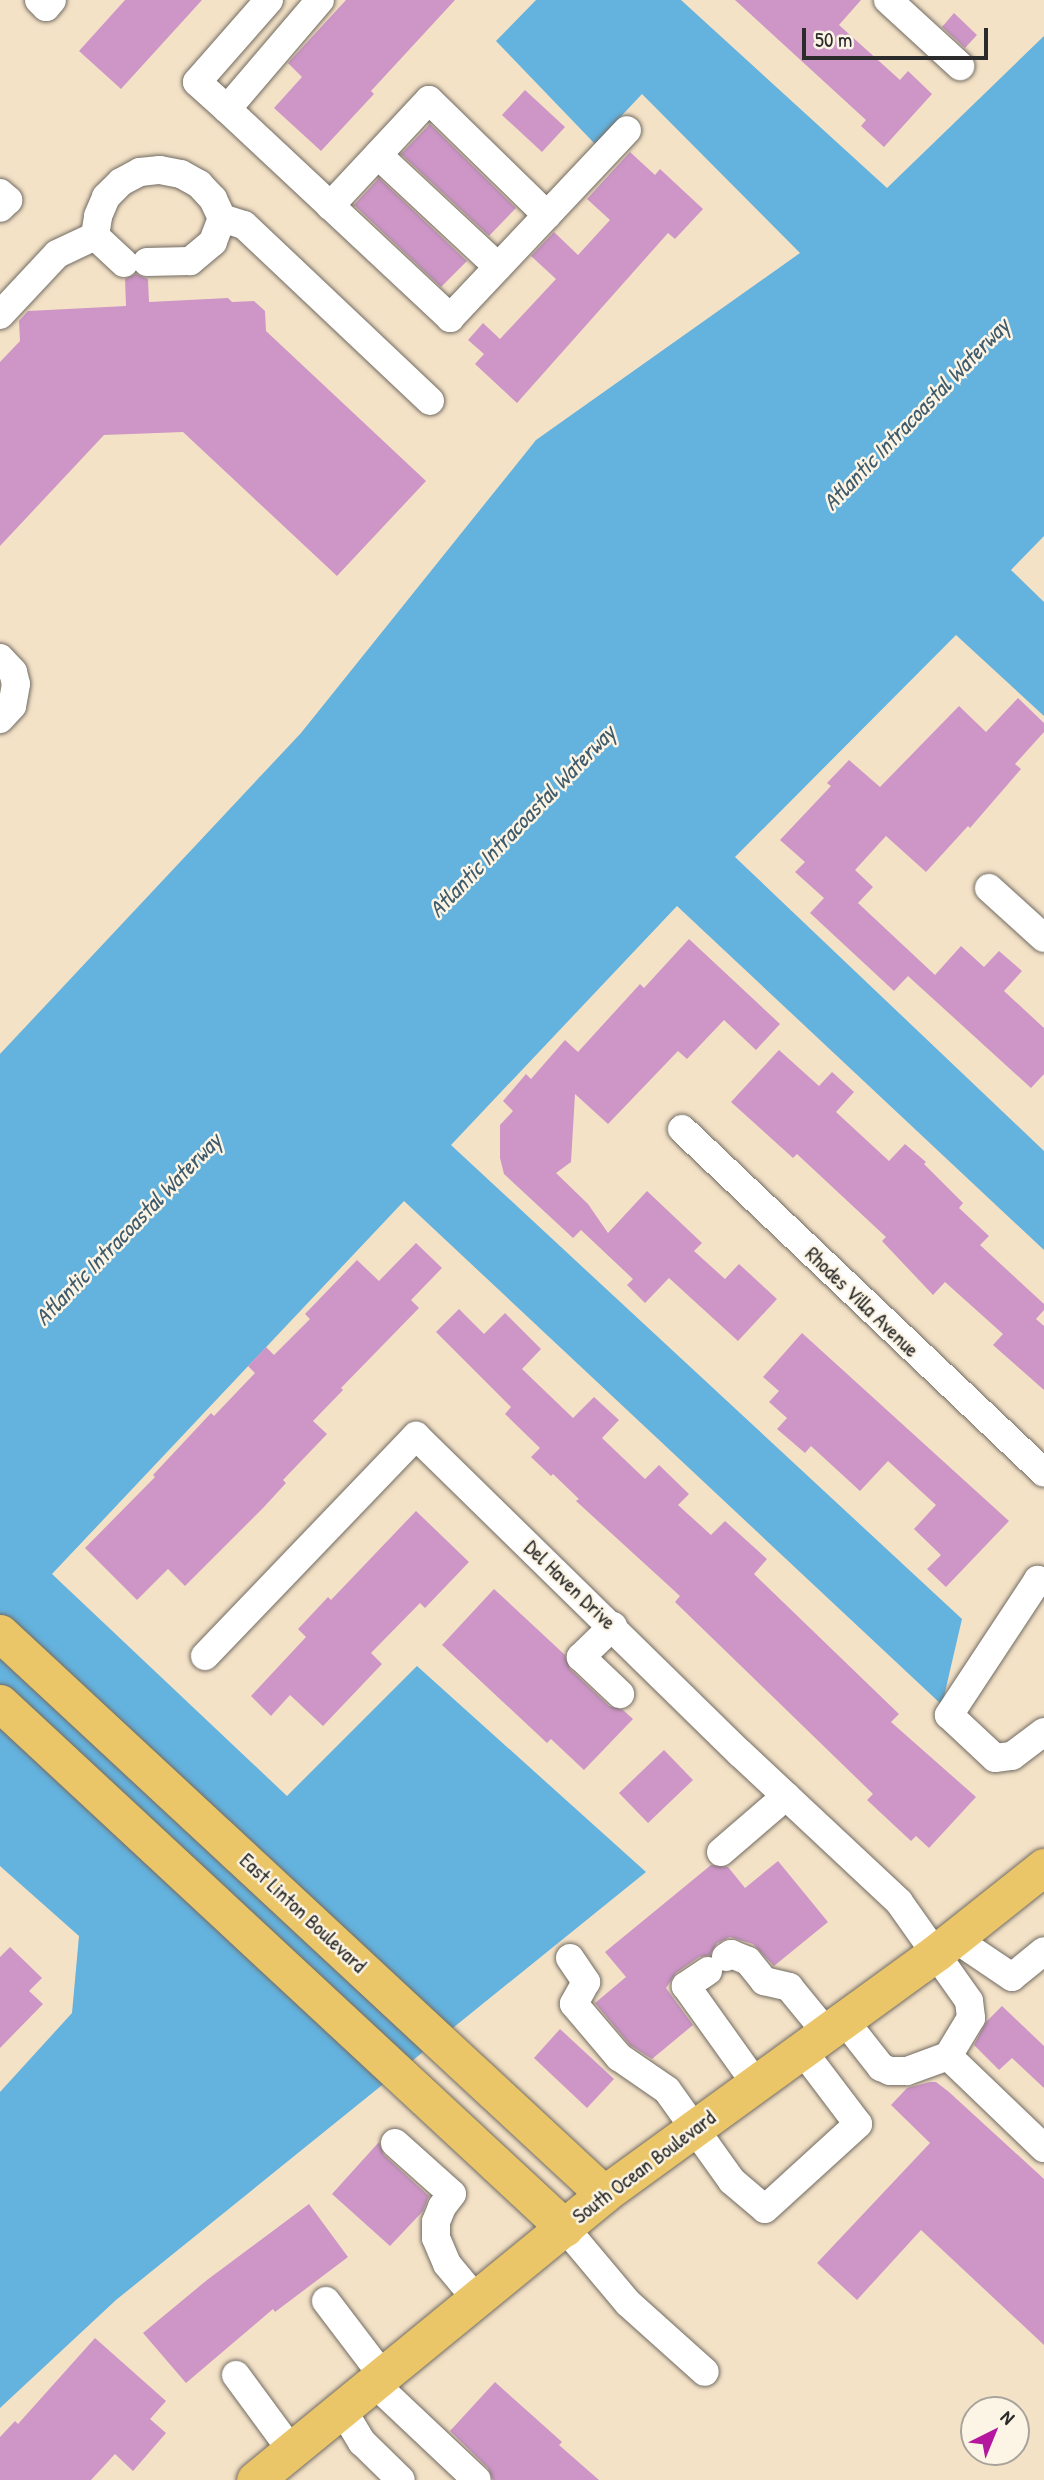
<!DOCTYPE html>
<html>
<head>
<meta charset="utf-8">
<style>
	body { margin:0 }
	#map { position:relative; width:1044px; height:2480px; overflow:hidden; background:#f4e2c7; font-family:"Patrick Hand",sans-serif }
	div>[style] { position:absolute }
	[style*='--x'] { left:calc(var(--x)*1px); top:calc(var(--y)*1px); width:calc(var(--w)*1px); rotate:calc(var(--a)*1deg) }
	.water>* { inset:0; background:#64b2de }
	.building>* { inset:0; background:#cd96c7 }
	.roads { filter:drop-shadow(0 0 2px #716b62) drop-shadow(0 0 2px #716b62) }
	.minor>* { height:28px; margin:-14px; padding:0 14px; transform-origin:14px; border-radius:14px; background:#fff }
	.major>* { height:37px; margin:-18.5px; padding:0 18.5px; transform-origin:18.5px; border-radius:18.5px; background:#ebc669 }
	span { translate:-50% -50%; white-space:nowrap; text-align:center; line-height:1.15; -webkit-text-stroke:5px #fcf5e5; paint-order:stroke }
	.street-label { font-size:21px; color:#2b2b2b }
	.water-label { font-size:23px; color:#3f5a6a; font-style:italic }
	.north { position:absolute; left:960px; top:2396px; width:70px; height:70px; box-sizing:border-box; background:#fcf5e5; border:2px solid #a8a49b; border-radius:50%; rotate:43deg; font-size:19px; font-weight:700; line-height:28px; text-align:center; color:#2b2b2b }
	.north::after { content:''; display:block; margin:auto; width:24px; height:32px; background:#b5179e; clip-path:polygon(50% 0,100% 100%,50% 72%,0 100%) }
	.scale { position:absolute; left:802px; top:28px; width:186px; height:32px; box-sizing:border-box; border:4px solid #2b2b2b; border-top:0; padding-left:9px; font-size:21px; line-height:24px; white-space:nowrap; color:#2b2b2b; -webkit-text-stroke:5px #fcf5e5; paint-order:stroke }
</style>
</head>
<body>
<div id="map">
	<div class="water">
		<i style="clip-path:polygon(536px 0,681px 0,887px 188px,1044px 36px,1044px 536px,1011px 570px,1044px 602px,1044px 716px,956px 635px,735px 857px,1044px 1151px,1044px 1250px,677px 906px,451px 1145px,962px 1619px,942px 1705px,404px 1201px,52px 1574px,287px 1796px,417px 1666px,646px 1872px,116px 2300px,0 2408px,0 2092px,72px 2013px,79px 1936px,0 1866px,0 1054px,301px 733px,536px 440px,800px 253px,642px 94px,595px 144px,496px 41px)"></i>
	</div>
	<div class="building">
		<i style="clip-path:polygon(125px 0,202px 0,121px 89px,79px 51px)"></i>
		<i style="clip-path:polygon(346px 0,455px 0,371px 91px,374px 94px,321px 151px,274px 108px,302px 77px,288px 63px)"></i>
		<i style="clip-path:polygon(735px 0,861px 0,839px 25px,900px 80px,908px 71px,932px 94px,884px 147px,861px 126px,866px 120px)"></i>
		<i style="clip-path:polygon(954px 13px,977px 35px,965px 48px,942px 27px)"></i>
		<i style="clip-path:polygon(525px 90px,565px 127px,542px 152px,502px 115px)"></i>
		<i style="clip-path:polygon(430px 124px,516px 208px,489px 236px,401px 154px)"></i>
		<i style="clip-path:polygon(630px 152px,655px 175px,660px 169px,703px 209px,675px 239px,668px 233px,517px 403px,475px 364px,484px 354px,468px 340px,483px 323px,500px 339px,556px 279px,531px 256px,554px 232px,578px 255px,610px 220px,587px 199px)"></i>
		<i style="clip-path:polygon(379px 178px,467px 261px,441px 287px,354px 205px)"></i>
		<i style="clip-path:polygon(136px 274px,148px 279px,149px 302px,228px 298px,232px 302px,254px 301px,265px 311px,266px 331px,426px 481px,337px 576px,183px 432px,104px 435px,0 546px,0 362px,20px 341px,19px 321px,28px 311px,126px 306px,125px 279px)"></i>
		<i style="clip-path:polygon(1018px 698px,1044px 723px,1044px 732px,1015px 764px,1021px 769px,970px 828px,968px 826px,926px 872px,886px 836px,855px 870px,873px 887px,858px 903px,935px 975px,961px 946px,984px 967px,999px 951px,1022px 971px,1004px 991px,1044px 1028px,1044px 1074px,1031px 1088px,908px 976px,894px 991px,810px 913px,824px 898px,795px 872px,805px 862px,780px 840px,831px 786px,827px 783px,849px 760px,880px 787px,959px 706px,986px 732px)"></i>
		<i style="clip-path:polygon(689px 939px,780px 1024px,756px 1050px,724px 1020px,687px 1059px,678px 1051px,608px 1124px,575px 1094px,571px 1162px,556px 1173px,588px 1204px,608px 1233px,647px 1191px,702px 1243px,694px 1251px,725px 1279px,739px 1264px,777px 1299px,738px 1341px,669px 1278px,645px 1303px,627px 1285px,633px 1279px,581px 1230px,573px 1238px,504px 1174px,500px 1158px,500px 1125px,513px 1111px,503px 1101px,526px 1074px,531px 1079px,565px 1040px,578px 1052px,640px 984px,644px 988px)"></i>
		<i style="clip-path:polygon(779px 1050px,819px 1086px,832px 1072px,854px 1092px,836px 1112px,889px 1161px,905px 1144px,926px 1162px,924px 1164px,963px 1203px,959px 1208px,989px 1236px,980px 1245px,1044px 1304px,1044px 1310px,1036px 1319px,1044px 1326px,1044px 1390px,993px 1345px,1003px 1334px,945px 1282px,933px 1295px,882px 1241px,886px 1237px,797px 1154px,793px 1158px,731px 1102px)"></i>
		<i style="clip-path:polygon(416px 1243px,442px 1268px,411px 1300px,419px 1308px,341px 1388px,343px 1390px,313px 1421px,327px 1434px,283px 1480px,286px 1483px,264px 1507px,185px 1586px,168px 1569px,137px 1600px,85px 1548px,155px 1477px,153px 1475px,211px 1413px,214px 1416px,255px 1373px,248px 1366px,266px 1347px,274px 1355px,310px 1319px,305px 1314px,357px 1260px,379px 1281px)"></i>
		<i style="clip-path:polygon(459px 1309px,484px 1334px,505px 1313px,541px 1349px,522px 1369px,573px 1418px,594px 1397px,619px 1420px,602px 1438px,645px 1479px,659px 1465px,689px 1494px,678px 1505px,711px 1535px,725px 1521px,767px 1559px,754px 1574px,899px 1714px,891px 1722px,976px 1797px,929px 1848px,916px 1836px,911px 1841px,867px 1800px,873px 1794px,675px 1602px,680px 1596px,576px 1501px,579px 1499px,553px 1474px,551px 1476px,531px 1457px,540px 1448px,505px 1414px,511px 1407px,436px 1332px)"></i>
		<i style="clip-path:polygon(802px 1333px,1009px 1521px,946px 1587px,927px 1569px,941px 1555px,914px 1529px,936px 1505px,888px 1461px,860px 1491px,811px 1446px,805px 1453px,777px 1429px,787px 1418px,769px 1402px,779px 1391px,763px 1377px)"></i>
		<i style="clip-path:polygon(416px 1511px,469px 1562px,425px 1608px,420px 1603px,371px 1653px,382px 1664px,323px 1726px,290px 1695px,271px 1716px,251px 1696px,306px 1637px,298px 1629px,328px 1597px,331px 1600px)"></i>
		<i style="clip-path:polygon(494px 1589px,565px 1655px,570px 1669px,609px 1706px,623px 1710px,633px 1719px,584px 1770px,551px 1739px,547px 1743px,442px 1645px)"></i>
		<i style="clip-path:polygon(664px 1750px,693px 1780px,648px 1823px,619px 1793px)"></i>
		<i style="clip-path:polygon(778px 1861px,828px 1922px,774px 1966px,753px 1944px,730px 1937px,717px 1943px,710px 1955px,699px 1957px,676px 1973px,666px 1988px,693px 2025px,652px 2059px,630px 2045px,595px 2003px,626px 1977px,605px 1952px,711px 1865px,728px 1867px,745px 1888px)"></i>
		<i style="clip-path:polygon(10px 1947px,42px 1978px,29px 1991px,43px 2004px,0 2048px,0 1957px)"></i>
		<i style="clip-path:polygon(1002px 2006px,1044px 2046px,1044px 2088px,1012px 2058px,999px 2070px,974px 2045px,986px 2022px)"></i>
		<i style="clip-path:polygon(560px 2029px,614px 2079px,587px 2108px,534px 2058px)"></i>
		<i style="clip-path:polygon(930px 2082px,936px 2082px,949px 2092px,1044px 2179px,1044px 2345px,921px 2230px,857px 2300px,817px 2263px,930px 2143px,891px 2105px,907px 2088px)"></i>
		<i style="clip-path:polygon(379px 2142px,384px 2155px,429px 2196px,423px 2211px,390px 2246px,332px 2194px)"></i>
		<i style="clip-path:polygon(309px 2204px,348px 2257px,275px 2312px,273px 2309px,186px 2383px,143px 2333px,207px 2280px)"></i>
		<i style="clip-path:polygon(95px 2338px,166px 2401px,150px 2419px,166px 2433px,133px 2471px,115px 2454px,91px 2480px,0 2480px,0 2437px,15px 2421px,18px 2424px)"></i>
		<i style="clip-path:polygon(495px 2382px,562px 2442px,559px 2445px,599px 2480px,493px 2480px,488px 2468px,450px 2431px)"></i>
	</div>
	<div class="roads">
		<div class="minor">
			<i style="--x:39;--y:0;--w:10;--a:45"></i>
			<i style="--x:46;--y:7;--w:9;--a:-49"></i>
			<i style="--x:269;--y:0;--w:109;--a:131.3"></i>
			<i style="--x:197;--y:82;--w:40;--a:42"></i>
			<i style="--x:227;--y:109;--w:143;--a:-49.5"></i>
			<i style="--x:888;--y:0;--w:98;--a:42.5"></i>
			<i style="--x:227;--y:109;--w:306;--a:43.1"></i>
			<i style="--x:450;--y:318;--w:258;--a:-46.7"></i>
			<i style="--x:378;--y:155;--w:164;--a:43"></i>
			<i style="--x:0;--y:193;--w:11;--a:41"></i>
			<i style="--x:8;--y:200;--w:11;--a:135"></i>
			<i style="--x:330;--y:206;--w:145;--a:-47"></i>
			<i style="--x:429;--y:100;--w:165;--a:44.3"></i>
			<i style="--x:222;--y:218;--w:23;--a:18"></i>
			<i style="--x:244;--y:225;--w:256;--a:43.4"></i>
			<i style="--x:124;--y:263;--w:40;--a:-137"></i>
			<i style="--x:95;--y:236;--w:20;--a:-81"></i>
			<i style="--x:98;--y:216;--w:21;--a:-67"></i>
			<i style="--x:106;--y:197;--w:21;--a:-45"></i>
			<i style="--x:121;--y:182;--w:21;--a:-28"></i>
			<i style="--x:140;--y:172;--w:20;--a:-6"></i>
			<i style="--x:160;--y:170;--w:21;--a:11"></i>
			<i style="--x:181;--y:174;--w:21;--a:29"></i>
			<i style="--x:199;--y:184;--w:21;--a:47"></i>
			<i style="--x:213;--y:199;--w:21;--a:65"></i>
			<i style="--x:222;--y:218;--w:26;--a:111"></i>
			<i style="--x:213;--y:242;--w:30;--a:140"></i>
			<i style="--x:190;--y:261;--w:43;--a:178.7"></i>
			<i style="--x:0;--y:315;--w:83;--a:-46.9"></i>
			<i style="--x:57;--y:254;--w:42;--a:-25.3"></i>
			<i style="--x:0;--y:658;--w:19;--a:47"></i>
			<i style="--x:13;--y:672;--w:12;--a:76"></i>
			<i style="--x:16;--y:684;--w:22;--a:100"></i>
			<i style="--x:12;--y:706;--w:18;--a:133"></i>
			<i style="--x:989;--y:888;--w:74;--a:42.3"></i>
			<i style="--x:682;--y:1129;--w:499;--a:43.5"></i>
			<i style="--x:1044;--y:1583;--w:7;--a:-153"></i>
			<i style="--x:1038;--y:1580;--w:162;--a:123.4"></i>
			<i style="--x:949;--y:1715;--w:63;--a:43.1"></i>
			<i style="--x:995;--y:1758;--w:17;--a:-7"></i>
			<i style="--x:1012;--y:1756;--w:40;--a:-37"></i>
			<i style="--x:613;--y:1626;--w:45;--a:135.9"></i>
			<i style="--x:581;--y:1657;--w:54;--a:43.5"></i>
			<i style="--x:205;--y:1656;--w:305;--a:-46.2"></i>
			<i style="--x:416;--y:1436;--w:453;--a:44.4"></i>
			<i style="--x:740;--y:1753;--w:218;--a:43.1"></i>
			<i style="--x:899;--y:1902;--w:121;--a:54.7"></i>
			<i style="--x:969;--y:2001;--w:17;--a:83"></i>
			<i style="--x:971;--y:2018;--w:44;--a:121.2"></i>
			<i style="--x:948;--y:2056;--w:44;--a:159.9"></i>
			<i style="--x:907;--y:2071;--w:17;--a:180"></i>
			<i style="--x:890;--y:2071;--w:10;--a:-156"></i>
			<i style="--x:881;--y:2067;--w:60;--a:-128.2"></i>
			<i style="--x:721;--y:1852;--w:86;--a:-40.7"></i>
			<i style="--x:954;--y:1938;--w:70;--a:33.9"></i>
			<i style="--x:1012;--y:1977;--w:41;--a:-39.1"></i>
			<i style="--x:726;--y:1957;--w:6;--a:-31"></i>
			<i style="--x:731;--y:1954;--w:18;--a:22"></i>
			<i style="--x:748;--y:1961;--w:26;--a:51"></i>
			<i style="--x:764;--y:1981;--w:26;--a:13"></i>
			<i style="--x:789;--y:1987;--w:58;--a:50.6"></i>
			<i style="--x:570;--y:1958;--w:29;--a:56"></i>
			<i style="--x:586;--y:1982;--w:25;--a:119"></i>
			<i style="--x:574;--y:2004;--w:70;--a:49.7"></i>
			<i style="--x:619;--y:2057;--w:58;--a:34.5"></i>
			<i style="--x:667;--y:2090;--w:112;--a:54.5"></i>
			<i style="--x:732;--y:2181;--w:43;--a:40.3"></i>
			<i style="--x:765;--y:2209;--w:126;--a:-42.4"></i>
			<i style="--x:858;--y:2124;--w:93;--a:-127.1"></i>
			<i style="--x:708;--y:1971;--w:27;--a:146"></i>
			<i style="--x:686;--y:1986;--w:120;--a:54.5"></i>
			<i style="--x:948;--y:2056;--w:133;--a:43.8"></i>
			<i style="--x:395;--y:2143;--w:76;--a:41.8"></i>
			<i style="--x:452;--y:2194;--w:16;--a:128"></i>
			<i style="--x:442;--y:2207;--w:16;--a:112"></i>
			<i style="--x:436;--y:2222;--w:16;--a:90"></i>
			<i style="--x:436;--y:2238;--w:28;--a:67"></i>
			<i style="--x:447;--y:2264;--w:47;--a:50.2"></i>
			<i style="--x:565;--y:2228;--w:98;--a:50"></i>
			<i style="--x:628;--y:2303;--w:103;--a:41.9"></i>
			<i style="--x:326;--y:2301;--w:94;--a:52.8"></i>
			<i style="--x:236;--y:2375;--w:93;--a:53.7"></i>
			<i style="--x:374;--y:2383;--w:141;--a:43.3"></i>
			<i style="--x:342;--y:2409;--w:39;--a:59"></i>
			<i style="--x:362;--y:2442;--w:54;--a:44.3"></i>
		</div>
		<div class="major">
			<i style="--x:0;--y:1633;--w:824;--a:42.89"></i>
			<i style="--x:0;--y:1703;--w:771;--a:42.9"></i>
			<i style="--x:255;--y:2480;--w:451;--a:-39.3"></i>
			<i style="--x:604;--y:2194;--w:412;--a:-36"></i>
			<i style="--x:937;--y:1952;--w:137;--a:-38.5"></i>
		</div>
	</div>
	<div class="street-label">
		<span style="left:862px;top:1302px;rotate:44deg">Rhodes Villa Avenue</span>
		<span style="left:570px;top:1585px;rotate:44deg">Del Haven Drive</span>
		<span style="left:303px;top:1913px;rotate:43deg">East Linton Boulevard</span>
		<span style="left:644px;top:2167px;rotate:-37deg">South Ocean Boulevard</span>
	</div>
	<div class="water-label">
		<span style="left:916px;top:414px;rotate:-46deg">Atlantic Intracoastal Waterway</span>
		<span style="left:522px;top:821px;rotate:-46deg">Atlantic Intracoastal Waterway</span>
		<span style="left:128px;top:1229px;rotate:-46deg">Atlantic Intracoastal Waterway</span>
	</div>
	<div class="north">N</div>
	<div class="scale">50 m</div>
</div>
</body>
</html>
